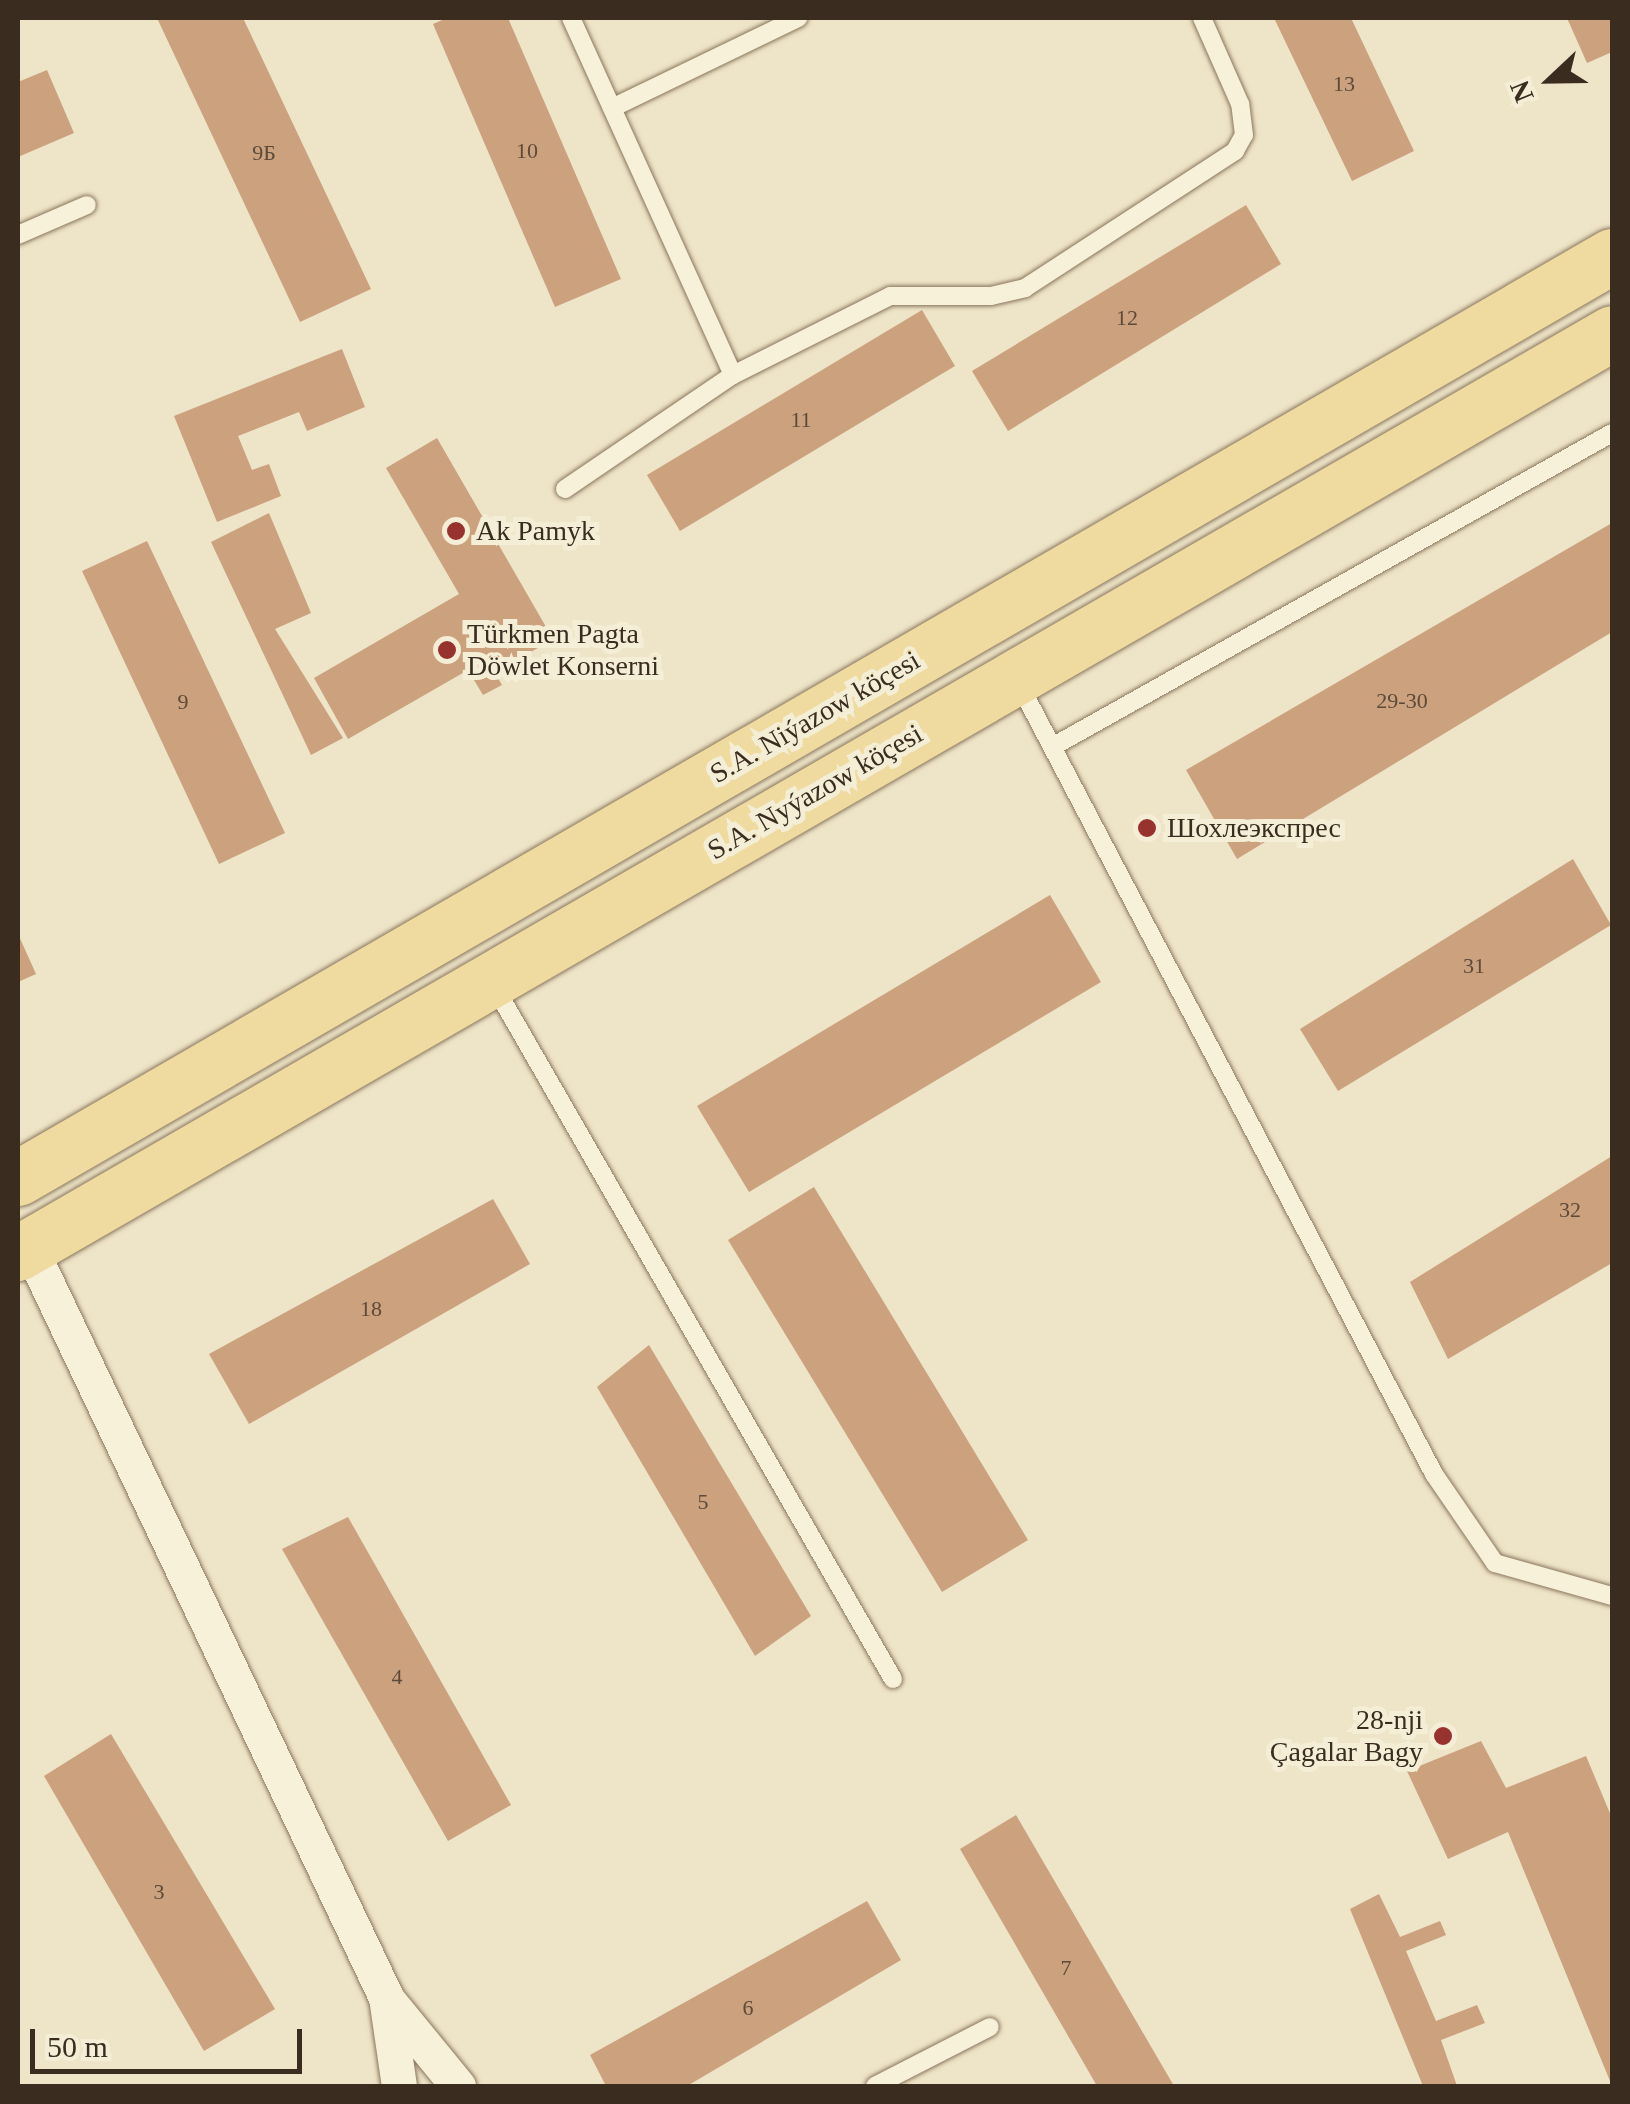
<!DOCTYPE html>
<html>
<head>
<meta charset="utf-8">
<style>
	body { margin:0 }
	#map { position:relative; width:1630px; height:2104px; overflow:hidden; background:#eee4c7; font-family:Georgia,serif }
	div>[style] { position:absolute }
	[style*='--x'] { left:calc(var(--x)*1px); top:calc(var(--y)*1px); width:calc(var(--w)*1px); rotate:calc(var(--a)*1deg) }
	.building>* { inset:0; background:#cba17e }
	.roads { filter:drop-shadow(0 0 2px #89765d) drop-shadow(0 0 2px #89765d) }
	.lane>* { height:18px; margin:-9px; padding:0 9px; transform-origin:9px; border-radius:9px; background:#f8f1da }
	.street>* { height:35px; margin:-17.5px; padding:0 17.5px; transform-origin:17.5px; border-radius:17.5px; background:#f8f1da }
	.primary>* { height:55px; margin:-27.5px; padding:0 27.5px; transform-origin:27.5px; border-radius:27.5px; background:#efdaa0 }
	.dots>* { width:28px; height:28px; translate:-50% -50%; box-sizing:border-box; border:5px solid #f5eed6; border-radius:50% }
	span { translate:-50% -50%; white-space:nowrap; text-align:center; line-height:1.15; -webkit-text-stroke:10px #f5eed6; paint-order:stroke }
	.number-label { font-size:22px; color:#5e4a38 }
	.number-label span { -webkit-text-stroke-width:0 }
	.poi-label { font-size:28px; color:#3a2d20 }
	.left { translate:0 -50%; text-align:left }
	.right { translate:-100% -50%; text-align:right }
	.street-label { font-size:28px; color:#3a2d20 }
	.frame { position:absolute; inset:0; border:20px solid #3a2d20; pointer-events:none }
	.north { position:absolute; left:1500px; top:30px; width:100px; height:100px; -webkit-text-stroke:8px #f5eed6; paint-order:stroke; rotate:248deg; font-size:28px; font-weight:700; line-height:40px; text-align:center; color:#3a2d20 }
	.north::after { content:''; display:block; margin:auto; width:35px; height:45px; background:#3a2d20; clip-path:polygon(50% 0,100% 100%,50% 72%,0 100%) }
	.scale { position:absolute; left:30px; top:2029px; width:272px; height:45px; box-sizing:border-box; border:5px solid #3a2d20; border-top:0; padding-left:12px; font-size:30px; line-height:35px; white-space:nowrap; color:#3a2d20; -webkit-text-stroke:8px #f5eed6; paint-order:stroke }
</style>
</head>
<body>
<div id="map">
	<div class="building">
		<i style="clip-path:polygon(157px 18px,243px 18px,371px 289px,300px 322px)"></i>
		<i style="clip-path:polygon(447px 18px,508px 18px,621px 279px,555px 307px,433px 24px)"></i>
		<i style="clip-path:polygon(1274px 18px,1351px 18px,1414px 151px,1352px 181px)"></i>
		<i style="clip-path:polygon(1567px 18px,1612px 18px,1612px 52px,1587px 63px)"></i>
		<i style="clip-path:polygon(47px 70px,74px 133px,18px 157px,18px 82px)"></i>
		<i style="clip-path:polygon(1246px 205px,1281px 264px,1008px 431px,972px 371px)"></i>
		<i style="clip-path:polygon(922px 310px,955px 366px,680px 531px,647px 475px)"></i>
		<i style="clip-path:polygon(342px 349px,365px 407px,307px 431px,299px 412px,238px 436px,252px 470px,269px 464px,281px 496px,217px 522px,174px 416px)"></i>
		<i style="clip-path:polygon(437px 438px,553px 639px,495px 673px,502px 685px,483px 695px,468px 670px,348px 739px,314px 678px,459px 594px,386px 468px)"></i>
		<i style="clip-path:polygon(269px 513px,311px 613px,275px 629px,343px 738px,311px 755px,211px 542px)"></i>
		<i style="clip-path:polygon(1612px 523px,1612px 632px,1237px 859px,1186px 770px)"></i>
		<i style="clip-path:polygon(147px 541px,285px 833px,219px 864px,82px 571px)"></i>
		<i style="clip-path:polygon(1573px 859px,1611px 925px,1338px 1091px,1300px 1029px)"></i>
		<i style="clip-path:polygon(1050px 895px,1101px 982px,749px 1192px,697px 1106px)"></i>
		<i style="clip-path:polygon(18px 934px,36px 974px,18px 982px)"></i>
		<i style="clip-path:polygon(1612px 1156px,1612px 1263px,1448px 1359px,1410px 1282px)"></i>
		<i style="clip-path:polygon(814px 1187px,1028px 1540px,942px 1592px,728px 1240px)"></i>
		<i style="clip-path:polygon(493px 1199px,530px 1264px,249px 1424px,209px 1354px)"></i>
		<i style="clip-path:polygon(649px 1345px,811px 1616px,755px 1656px,597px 1387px)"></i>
		<i style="clip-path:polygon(348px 1517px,511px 1805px,448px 1841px,282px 1549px)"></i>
		<i style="clip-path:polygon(111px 1734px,275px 2009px,204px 2051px,44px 1776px)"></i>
		<i style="clip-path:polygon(1481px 1741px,1506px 1788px,1586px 1756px,1612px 1818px,1612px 2086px,1508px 1832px,1448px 1859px,1407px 1771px)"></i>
		<i style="clip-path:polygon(1016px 1815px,1174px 2086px,1097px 2086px,960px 1849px)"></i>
		<i style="clip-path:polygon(1379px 1894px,1400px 1937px,1440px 1921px,1446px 1935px,1406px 1951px,1436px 2021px,1477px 2005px,1485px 2023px,1441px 2040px,1457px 2086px,1423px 2086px,1350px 1909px)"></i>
		<i style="clip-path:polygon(867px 1901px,901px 1960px,687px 2086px,606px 2086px,590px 2055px)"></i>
	</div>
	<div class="roads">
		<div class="lane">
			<i style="--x:612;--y:108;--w:207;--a:-25.8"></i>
			<i style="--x:18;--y:235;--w:75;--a:-23.5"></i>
			<i style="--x:733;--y:375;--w:176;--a:-26.7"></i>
			<i style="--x:890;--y:296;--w:101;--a:0"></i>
			<i style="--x:991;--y:296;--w:35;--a:-13"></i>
			<i style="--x:1025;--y:288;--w:251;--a:-33.1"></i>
			<i style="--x:1235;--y:151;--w:18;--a:-61"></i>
			<i style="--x:1244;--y:135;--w:31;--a:-97"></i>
			<i style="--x:1240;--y:104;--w:94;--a:-113.8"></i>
			<i style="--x:565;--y:489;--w:203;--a:-34.2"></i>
			<i style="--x:733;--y:375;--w:392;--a:-114.4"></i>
			<i style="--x:1018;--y:682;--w:895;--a:62.29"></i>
			<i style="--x:1434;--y:1474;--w:108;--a:55.6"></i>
			<i style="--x:1495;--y:1563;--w:122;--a:15.8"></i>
			<i style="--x:1052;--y:747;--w:642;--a:-29.28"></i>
			<i style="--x:493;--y:984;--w:802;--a:60.08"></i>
			<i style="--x:875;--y:2086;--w:129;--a:-27.2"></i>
		</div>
		<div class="street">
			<i style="--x:29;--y:1246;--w:832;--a:64.58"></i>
			<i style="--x:386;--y:1997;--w:90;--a:81.7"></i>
			<i style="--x:386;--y:1998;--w:114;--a:50.7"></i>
		</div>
		<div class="primary">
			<i style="--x:18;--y:1178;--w:1841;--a:-30.05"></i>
			<i style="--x:18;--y:1253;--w:1840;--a:-29.99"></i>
		</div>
	</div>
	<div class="dots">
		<i style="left:456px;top:531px;background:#97322e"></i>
		<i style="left:447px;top:650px;background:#97322e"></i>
		<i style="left:1147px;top:828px;background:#97322e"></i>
		<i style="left:1443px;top:1736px;background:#97322e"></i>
	</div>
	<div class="number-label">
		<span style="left:1344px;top:84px">13</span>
		<span style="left:527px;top:151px">10</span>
		<span style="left:264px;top:153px">9Б</span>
		<span style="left:1127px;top:318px">12</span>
		<span style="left:801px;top:420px">11</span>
		<span style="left:1402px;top:701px">29-30</span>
		<span style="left:183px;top:702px">9</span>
		<span style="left:1474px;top:966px">31</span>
		<span style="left:1570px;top:1210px">32</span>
		<span style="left:371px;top:1309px">18</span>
		<span style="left:703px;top:1502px">5</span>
		<span style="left:397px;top:1677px">4</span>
		<span style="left:159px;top:1892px">3</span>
		<span style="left:1066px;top:1968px">7</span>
		<span style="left:748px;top:2008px">6</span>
	</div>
	<div class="poi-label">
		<span class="left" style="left:476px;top:531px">Ak Pamyk</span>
		<span class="left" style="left:467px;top:650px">Türkmen Pagta<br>Döwlet Konserni</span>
		<span class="left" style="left:1167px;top:828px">Шохлеэкспрес</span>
		<span class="right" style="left:1423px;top:1736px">28-nji<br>Çagalar Bagy</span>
	</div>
	<div class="street-label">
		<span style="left:815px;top:717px;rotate:-30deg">S.A. Niýazow köçesi</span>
		<span style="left:815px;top:792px;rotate:-30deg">S.A. Nyýazow köçesi</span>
	</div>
	<div class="frame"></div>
	<div class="north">N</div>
	<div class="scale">50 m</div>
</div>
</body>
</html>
